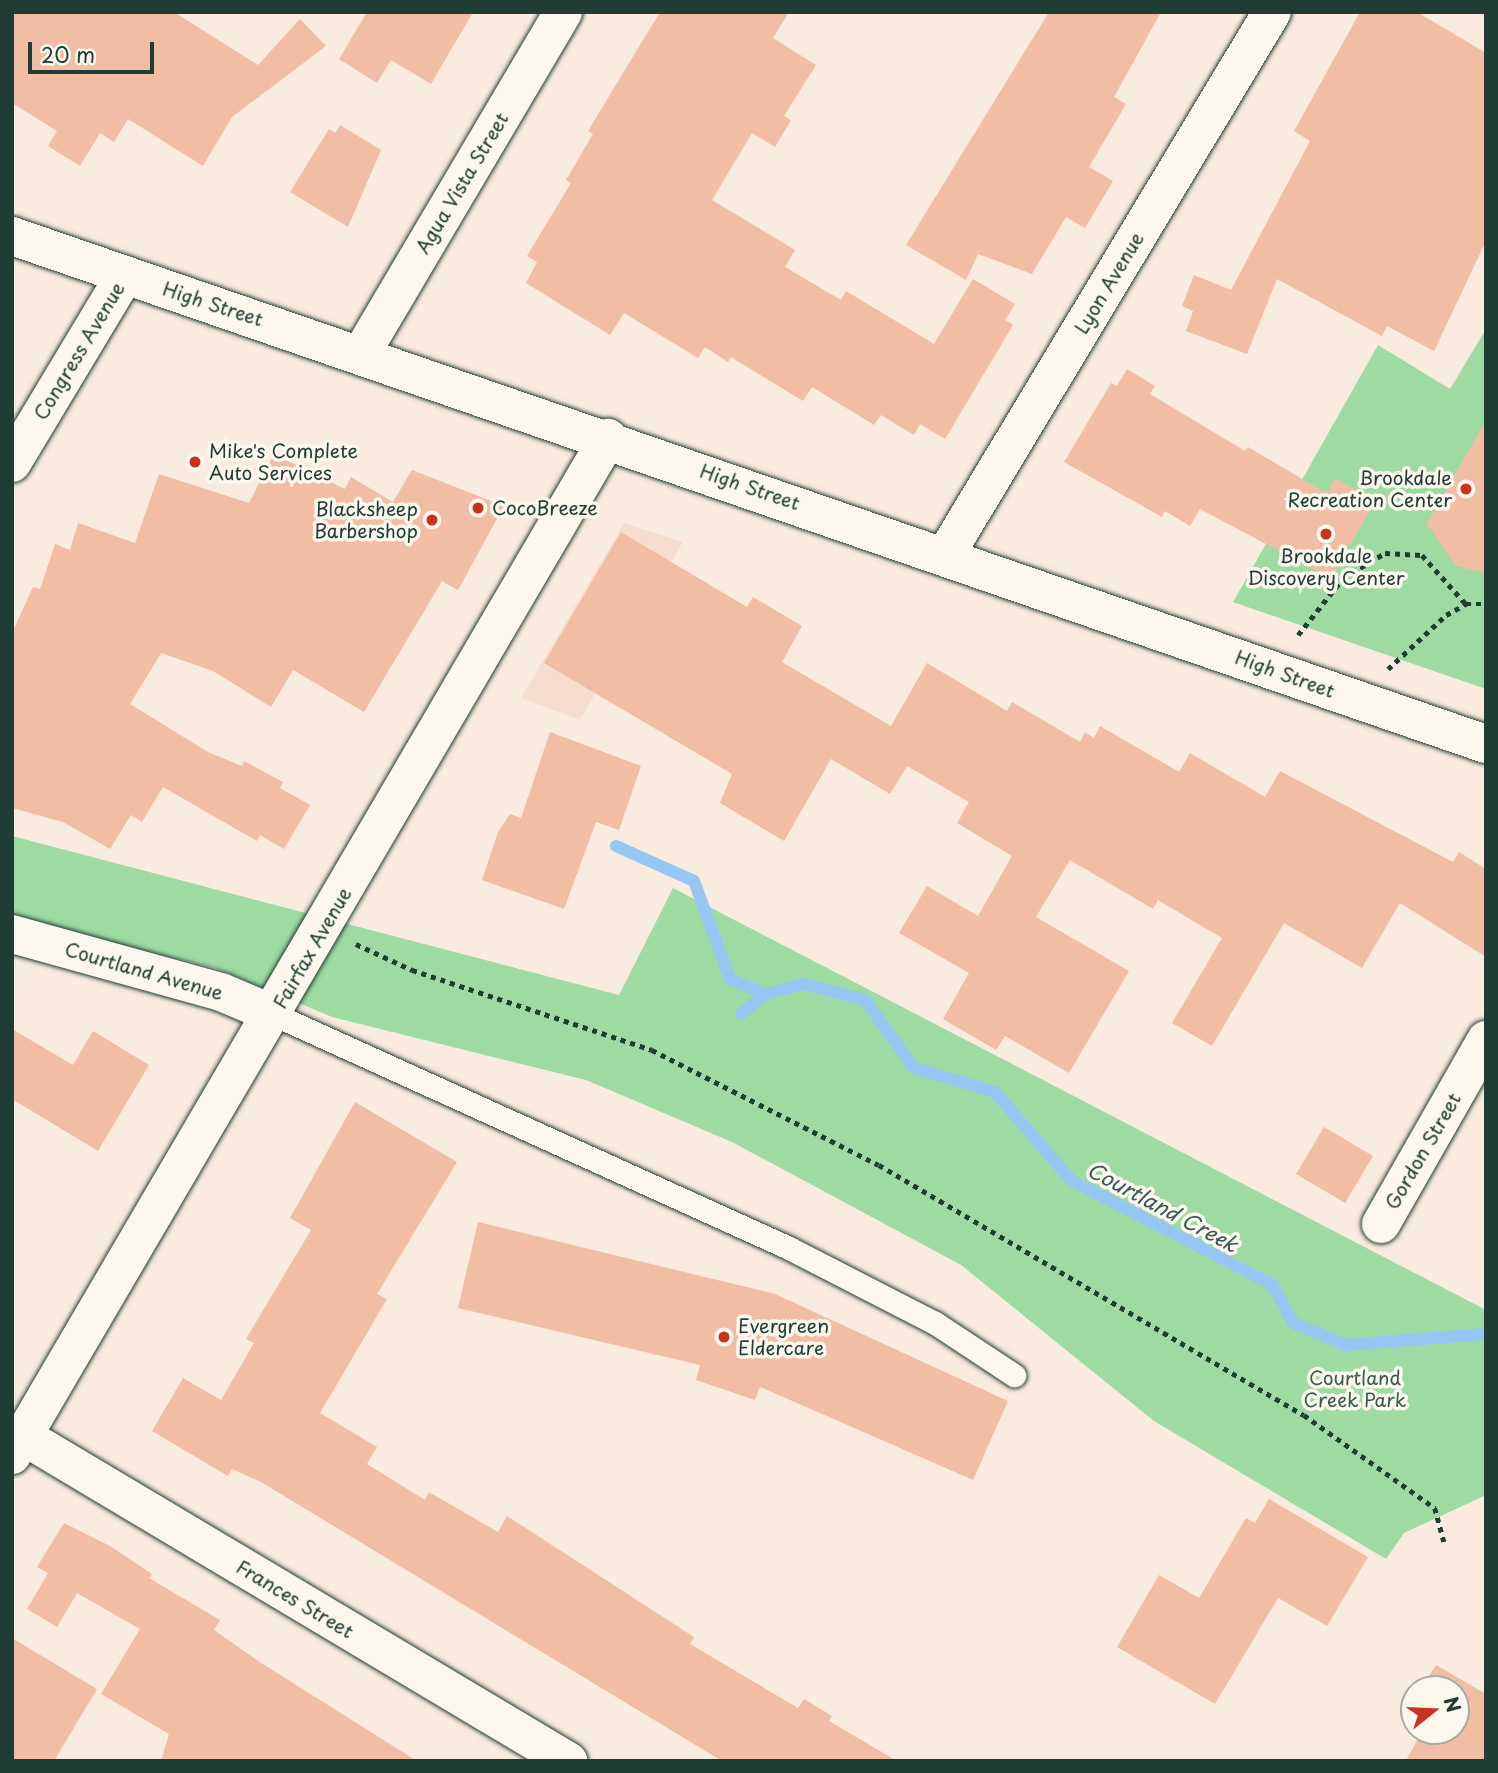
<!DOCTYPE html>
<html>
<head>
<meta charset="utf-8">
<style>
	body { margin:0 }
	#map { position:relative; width:1498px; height:1773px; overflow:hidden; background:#f9ebde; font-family:"Playpen Sans",sans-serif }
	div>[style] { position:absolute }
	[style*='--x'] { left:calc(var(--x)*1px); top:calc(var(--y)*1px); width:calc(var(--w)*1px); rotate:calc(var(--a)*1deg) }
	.built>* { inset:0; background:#f7ddcd }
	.green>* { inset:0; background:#9ddba3 }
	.stream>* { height:12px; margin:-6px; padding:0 6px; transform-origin:6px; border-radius:6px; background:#95c7f2 }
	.building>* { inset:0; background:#f2bda5 }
	.path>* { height:4.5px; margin-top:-2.25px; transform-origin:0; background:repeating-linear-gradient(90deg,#1f3d34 0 5px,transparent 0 10px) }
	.roads { filter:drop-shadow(0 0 2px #1f3d34) drop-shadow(0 0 2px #1f3d34) }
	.service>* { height:23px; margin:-11.5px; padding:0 11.5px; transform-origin:11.5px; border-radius:11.5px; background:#fbf7ec }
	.minor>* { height:38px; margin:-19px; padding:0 19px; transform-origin:19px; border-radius:19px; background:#fbf7ec }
	.secondary>* { height:38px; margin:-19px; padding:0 19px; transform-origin:19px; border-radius:19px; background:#fbf7ec }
	.dots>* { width:19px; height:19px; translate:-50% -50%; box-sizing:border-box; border:4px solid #fbf7ec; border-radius:50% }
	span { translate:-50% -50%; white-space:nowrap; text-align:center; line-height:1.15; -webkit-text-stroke:7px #fbf7ec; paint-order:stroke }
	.street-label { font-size:19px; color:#1f3d34 }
	.poi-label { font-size:19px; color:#1f3d34 }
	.left { translate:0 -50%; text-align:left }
	.right { translate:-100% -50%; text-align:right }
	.park-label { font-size:19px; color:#385d4a }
	.water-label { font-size:21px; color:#37595a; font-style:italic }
	.frame { position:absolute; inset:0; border:14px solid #1f3d34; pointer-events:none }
	.north { position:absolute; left:1400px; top:1675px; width:70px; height:70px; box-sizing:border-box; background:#fbf7ec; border:2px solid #a3ada2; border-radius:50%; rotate:72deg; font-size:19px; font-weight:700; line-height:28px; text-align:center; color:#1f3d34 }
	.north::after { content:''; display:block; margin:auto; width:24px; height:32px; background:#c8321e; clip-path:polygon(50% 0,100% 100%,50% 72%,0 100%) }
	.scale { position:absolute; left:28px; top:42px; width:126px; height:32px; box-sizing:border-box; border:4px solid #1f3d34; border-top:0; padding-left:9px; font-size:21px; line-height:24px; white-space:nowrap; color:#1f3d34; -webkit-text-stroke:5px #fbf7ec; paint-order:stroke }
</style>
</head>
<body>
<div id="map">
	<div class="built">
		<i style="clip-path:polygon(624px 523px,683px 542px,580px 720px,521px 698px)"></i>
	</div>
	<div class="green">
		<i style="clip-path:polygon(1486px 329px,1486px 689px,1233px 602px,1378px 345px,1450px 389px)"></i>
		<i style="clip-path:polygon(12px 836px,619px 995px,673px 888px,1486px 1310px,1486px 1495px,1404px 1533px,1386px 1559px,1154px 1421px,961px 1265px,732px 1142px,586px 1080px,332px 1017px,216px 968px,12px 919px)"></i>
	</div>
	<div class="stream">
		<i style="--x:616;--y:846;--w:85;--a:24.2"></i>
		<i style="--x:694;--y:881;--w:104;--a:69.8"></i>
		<i style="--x:730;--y:979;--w:39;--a:23"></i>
		<i style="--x:766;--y:994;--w:39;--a:-15"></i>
		<i style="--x:804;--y:984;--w:63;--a:14.7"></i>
		<i style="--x:865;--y:1000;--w:84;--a:54.2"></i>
		<i style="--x:914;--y:1068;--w:84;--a:16.5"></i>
		<i style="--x:995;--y:1092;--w:116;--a:49.2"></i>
		<i style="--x:1071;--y:1180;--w:228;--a:27.5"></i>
		<i style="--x:1273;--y:1285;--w:43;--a:62.2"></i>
		<i style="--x:1293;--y:1323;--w:57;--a:22.5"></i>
		<i style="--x:1346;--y:1345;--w:140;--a:-4.5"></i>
		<i style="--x:741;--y:1014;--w:32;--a:-39"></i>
	</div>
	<div class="building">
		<i style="clip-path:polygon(12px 12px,174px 12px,258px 65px,300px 19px,326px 46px,232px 117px,203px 166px,128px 119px,114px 142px,100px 133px,80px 166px,48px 146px,57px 131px,12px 103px)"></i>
		<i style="clip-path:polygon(367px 12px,473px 12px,431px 84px,391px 60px,377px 83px,339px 59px)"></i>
		<i style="clip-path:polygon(660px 12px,789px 12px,773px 38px,816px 65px,784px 116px,791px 120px,775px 147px,752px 133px,712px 200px,795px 250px,785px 267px,841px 300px,846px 291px,934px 344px,973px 279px,1015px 304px,1005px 320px,1013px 325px,945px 439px,920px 424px,914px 435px,881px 415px,874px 425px,812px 387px,803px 401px,731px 357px,728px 362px,705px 347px,698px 358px,624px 313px,610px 335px,526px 283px,537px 262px,527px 256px,571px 183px,566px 180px,593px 134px,588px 131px)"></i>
		<i style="clip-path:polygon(1049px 12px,1161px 12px,1114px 97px,1126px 104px,1089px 167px,1113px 181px,1085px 228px,1066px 217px,1032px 274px,978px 254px,966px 280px,906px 245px)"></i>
		<i style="clip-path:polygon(1360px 12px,1417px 12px,1486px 53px,1486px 241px,1434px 351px,1387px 326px,1382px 336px,1277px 279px,1247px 354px,1186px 331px,1193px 311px,1182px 306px,1194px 275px,1231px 290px,1310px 141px,1294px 131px)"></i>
		<i style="clip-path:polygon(340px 125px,381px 150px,348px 227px,290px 192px,329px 129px,335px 133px)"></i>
		<i style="clip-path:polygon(1127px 369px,1155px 386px,1150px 394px,1245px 451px,1248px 447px,1321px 490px,1329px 491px,1335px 478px,1376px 501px,1330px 578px,1200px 509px,1190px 526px,1165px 511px,1162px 517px,1064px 462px,1111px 383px,1117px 386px)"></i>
		<i style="clip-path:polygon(1486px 420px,1486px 573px,1456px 566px,1427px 524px)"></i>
		<i style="clip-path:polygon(274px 454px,345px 489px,351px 477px,393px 502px,412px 470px,504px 506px,458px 590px,442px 581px,364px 712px,293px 670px,271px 707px,213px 671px,161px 653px,130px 704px,208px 752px,242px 766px,244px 761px,283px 782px,280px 788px,310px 805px,284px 849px,260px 835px,257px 841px,163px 787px,142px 822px,131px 815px,110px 849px,63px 822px,12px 808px,12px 633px,33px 587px,40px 589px,55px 544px,70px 550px,78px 523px,135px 543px,159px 474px,249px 503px)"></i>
		<i style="clip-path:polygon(621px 532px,747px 607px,753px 597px,802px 626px,782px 662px,891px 726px,927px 663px,1007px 711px,1012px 702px,1080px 742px,1085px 732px,1094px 738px,1100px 726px,1179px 772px,1190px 753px,1265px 797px,1280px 771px,1453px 862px,1459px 852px,1486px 869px,1486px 957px,1400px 903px,1362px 968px,1284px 923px,1212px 1046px,1172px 1023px,1222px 938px,1158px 900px,1153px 909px,1070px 860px,1036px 917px,1129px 971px,1069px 1073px,1005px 1036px,996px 1050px,943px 1019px,969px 973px,899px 933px,927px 886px,978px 916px,1012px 856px,957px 823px,969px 802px,907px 766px,890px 794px,831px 759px,784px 841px,720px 803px,732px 774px,544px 663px)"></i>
		<i style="clip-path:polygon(550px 732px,641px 766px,619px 830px,596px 822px,564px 909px,482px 880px,498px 832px,510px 814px,521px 818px)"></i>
		<i style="clip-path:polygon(12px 1029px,73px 1065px,93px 1031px,149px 1065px,98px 1151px,12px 1099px)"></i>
		<i style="clip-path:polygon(355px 1102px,457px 1162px,377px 1294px,387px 1299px,320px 1413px,377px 1447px,367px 1464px,425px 1500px,429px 1492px,498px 1532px,507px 1516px,694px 1637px,690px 1644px,798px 1708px,804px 1699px,832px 1716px,829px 1721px,897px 1761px,722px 1761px,261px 1482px,232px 1469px,228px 1476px,152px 1431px,183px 1378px,221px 1400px,254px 1343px,246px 1339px,311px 1230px,290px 1218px)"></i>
		<i style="clip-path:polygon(1324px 1127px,1373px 1156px,1345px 1203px,1296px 1174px)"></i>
		<i style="clip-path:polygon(478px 1222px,775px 1294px,1008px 1401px,973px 1480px,760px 1387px,755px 1400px,696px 1380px,700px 1365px,458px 1308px)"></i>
		<i style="clip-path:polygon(1269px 1499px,1368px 1557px,1327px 1626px,1278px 1598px,1215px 1704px,1117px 1647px,1159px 1575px,1199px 1598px,1246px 1518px,1255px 1523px)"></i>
		<i style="clip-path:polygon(64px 1523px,110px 1546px,152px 1574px,149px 1578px,220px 1620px,214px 1630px,258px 1661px,417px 1761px,161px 1761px,169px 1734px,101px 1694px,140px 1629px,77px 1593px,57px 1627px,27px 1609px,48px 1573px,37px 1567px)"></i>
		<i style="clip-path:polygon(12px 1638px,97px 1689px,54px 1761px,12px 1761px)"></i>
		<i style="clip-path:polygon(1436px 1665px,1486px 1694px,1486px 1761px,1406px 1761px,1422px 1731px,1456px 1731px,1456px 1689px,1421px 1689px)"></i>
	</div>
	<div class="path">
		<i style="--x:1298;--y:635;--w:73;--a:-51.7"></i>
		<i style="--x:1343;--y:578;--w:49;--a:-30.8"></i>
		<i style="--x:1385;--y:553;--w:37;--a:3"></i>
		<i style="--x:1422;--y:555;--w:66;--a:48.1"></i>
		<i style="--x:1388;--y:669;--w:79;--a:-43"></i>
		<i style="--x:1446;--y:615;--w:23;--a:-29"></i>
		<i style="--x:1466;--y:604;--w:20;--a:0"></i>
		<i style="--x:356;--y:944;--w:62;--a:24.9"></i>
		<i style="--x:412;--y:970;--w:253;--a:18.4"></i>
		<i style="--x:652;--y:1050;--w:254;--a:26.9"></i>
		<i style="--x:879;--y:1165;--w:493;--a:30.5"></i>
		<i style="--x:1304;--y:1415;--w:161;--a:35.4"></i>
		<i style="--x:1435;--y:1508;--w:35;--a:75"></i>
	</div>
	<div class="roads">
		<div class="service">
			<i style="--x:273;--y:1014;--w:567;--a:24.39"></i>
			<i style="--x:789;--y:1248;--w:164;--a:27.2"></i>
			<i style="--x:935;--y:1323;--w:95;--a:33.4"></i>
		</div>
		<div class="minor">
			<i style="--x:361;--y:354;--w:397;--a:-59.4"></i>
			<i style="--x:12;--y:463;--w:219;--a:-59"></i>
			<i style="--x:946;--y:554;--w:632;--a:-58.97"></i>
			<i style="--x:12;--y:934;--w:217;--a:15.5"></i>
			<i style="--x:221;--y:992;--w:56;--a:22.9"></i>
			<i style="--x:1381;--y:1224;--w:212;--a:-60.3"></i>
			<i style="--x:23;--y:1436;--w:635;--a:30.81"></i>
			<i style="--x:12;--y:1455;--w:1179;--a:-59.63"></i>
		</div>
		<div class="secondary">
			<i style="--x:12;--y:236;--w:1559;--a:19.02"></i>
		</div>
	</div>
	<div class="dots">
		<i style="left:195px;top:462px;background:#c8321e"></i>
		<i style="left:1466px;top:489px;background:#c8321e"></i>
		<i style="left:478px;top:508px;background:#c8321e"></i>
		<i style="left:432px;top:520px;background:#c8321e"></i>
		<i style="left:1326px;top:534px;background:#c8321e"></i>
		<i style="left:724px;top:1337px;background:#c8321e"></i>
	</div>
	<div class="street-label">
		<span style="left:462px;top:183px;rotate:-59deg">Agua Vista Street</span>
		<span style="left:1109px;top:283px;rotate:-59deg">Lyon Avenue</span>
		<span style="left:213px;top:304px;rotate:18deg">High Street</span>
		<span style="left:79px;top:351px;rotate:-59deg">Congress Avenue</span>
		<span style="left:750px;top:487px;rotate:19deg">High Street</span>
		<span style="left:1285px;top:674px;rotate:20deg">High Street</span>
		<span style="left:312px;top:948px;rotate:-60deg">Fairfax Avenue</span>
		<span style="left:144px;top:971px;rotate:16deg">Courtland Avenue</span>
		<span style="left:1423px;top:1151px;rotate:-60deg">Gordon Street</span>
		<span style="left:295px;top:1599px;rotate:31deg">Frances Street</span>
	</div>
	<div class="poi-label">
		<span class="left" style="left:209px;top:462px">Mike's Complete<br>Auto Services</span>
		<span class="right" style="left:1452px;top:489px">Brookdale<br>Recreation Center</span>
		<span class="left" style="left:492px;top:508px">CocoBreeze</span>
		<span class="right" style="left:418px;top:520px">Blacksheep<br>Barbershop</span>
		<span style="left:1326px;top:567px">Brookdale<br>Discovery Center</span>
		<span class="left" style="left:738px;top:1337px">Evergreen<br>Eldercare</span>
	</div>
	<div class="park-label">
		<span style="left:1355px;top:1389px">Courtland<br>Creek Park</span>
	</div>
	<div class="water-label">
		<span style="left:1163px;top:1206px;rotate:28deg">Courtland Creek</span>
	</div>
	<div class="frame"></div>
	<div class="north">N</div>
	<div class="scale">20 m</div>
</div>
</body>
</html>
